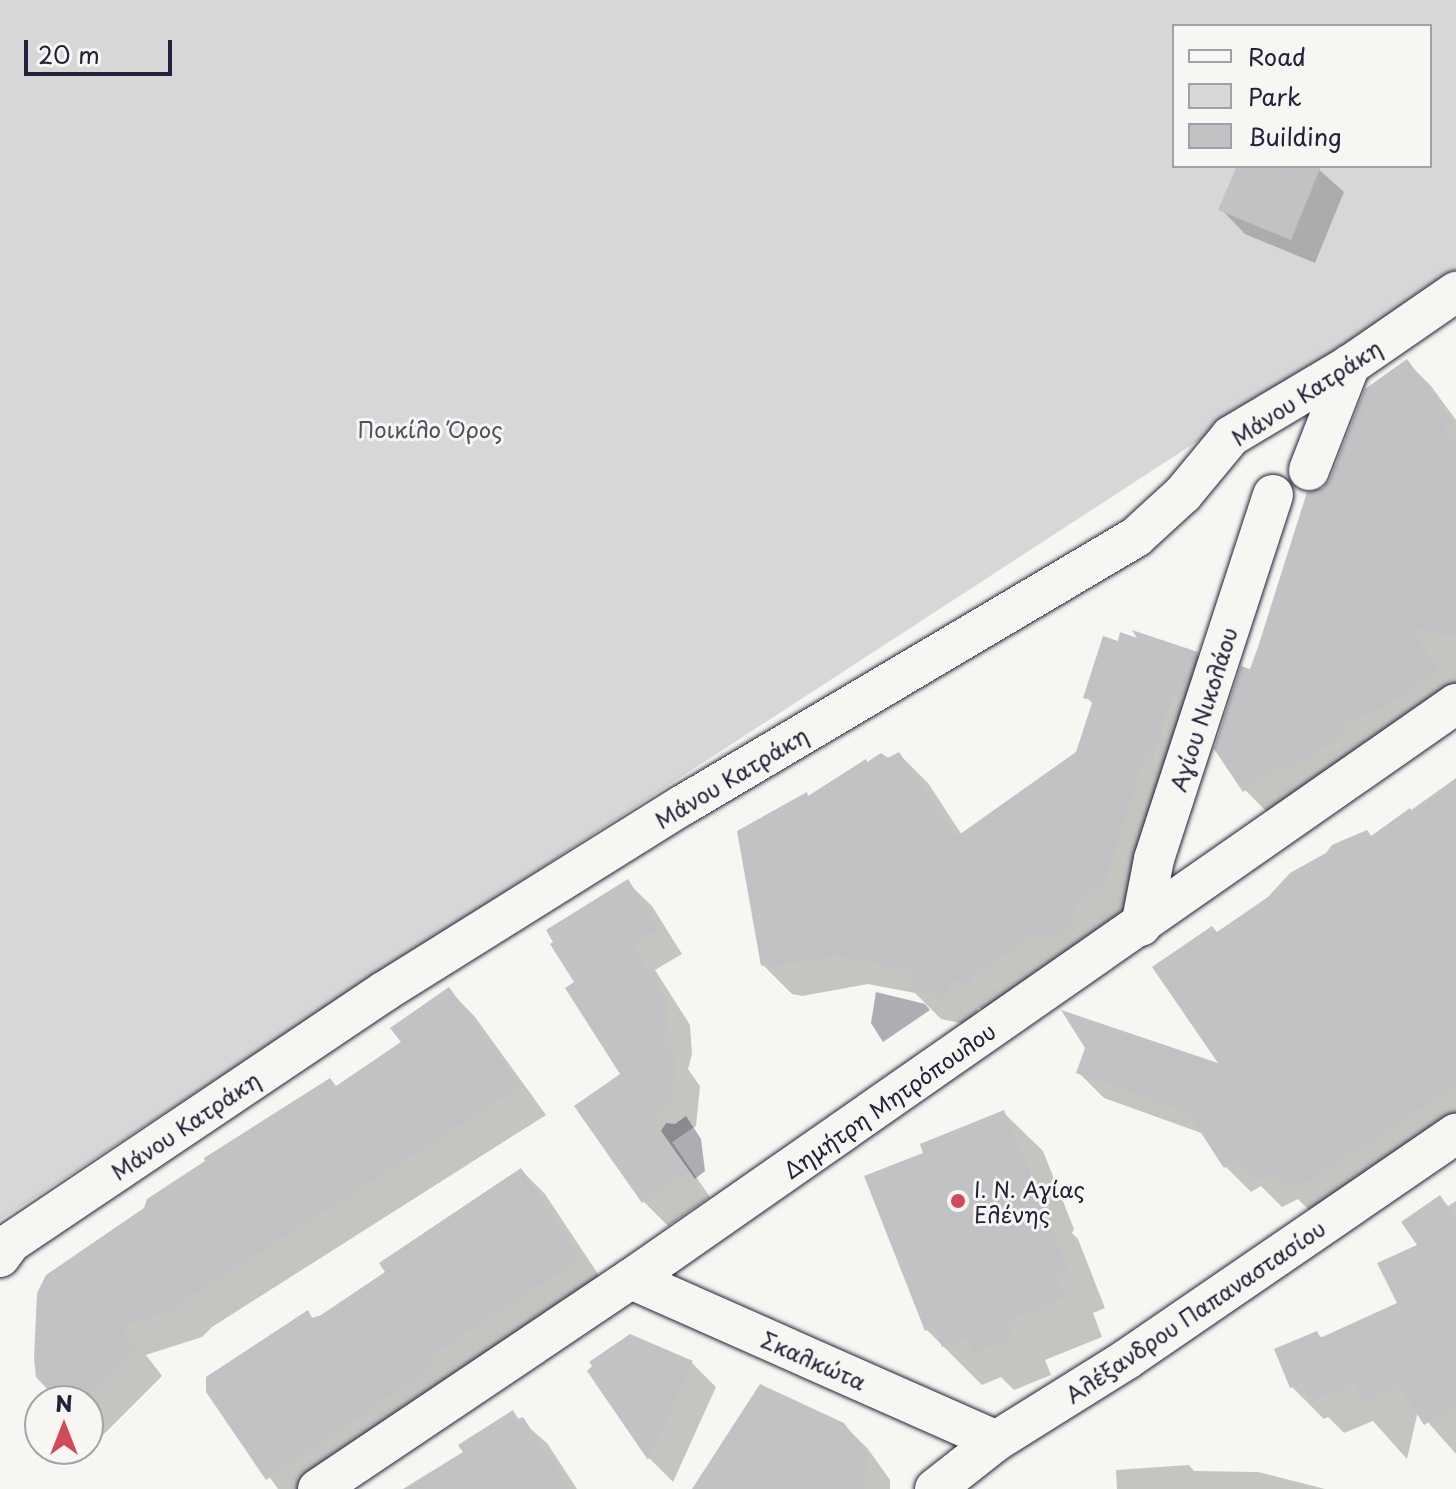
<!DOCTYPE html>
<html>
<head>
<meta charset="utf-8">
<style>
	body { margin:0 }
	#map { position:relative; width:1456px; height:1489px; overflow:hidden; background:#f6f6f2; font-family:"Playpen Sans",sans-serif }
	div>[style] { position:absolute }
	[style*='--x'] { left:calc(var(--x)*1px); top:calc(var(--y)*1px); width:calc(var(--w)*1px); rotate:calc(var(--a)*1deg) }
	.green>* { inset:0; background:#d7d7d7 }
	.water>* { inset:0; background:#adadb3 }
	.shadow>* { inset:0; background:#0003 }
	.building>* { inset:0; background:#c2c2c4 }
	.roads { filter:drop-shadow(0 0 2px #22223b) drop-shadow(0 0 2px #22223b) }
	.minor>* { height:40px; margin:-20px; padding:0 20px; transform-origin:20px; border-radius:20px; background:#f6f6f2 }
	.dots>* { width:22px; height:22px; translate:-50% -50%; box-sizing:border-box; border:4px solid #f6f6f2; border-radius:50% }
	span { translate:-50% -50%; white-space:nowrap; text-align:center; line-height:1.15; -webkit-text-stroke:6px #f6f6f2; paint-order:stroke }
	.street-label { font-size:22px; color:#22223b }
	.park-label { font-size:22px; color:#4f4f62 }
	.poi-label { font-size:22px; color:#22223b }
	.left { translate:0 -50%; text-align:left }
	.legend { position:absolute; left:1172px; top:24px; width:260px; height:144px; box-sizing:border-box; background:#f6f6f2; border:2px solid #a1a1a9; margin:0; padding:10px 14px; list-style:none; font-size:24px; color:#22223b }
	.legend li { display:flex; align-items:center; gap:16px; height:40px }
	.legend b { width:40px; border:2px solid #a1a1a9 }
	.north { position:absolute; left:24px; top:1385px; width:80px; height:80px; box-sizing:border-box; background:#f6f6f2; border:2px solid #a1a1a9; border-radius:50%; rotate:0deg; font-size:22px; font-weight:700; line-height:32px; text-align:center; color:#22223b }
	.north::after { content:''; display:block; margin:auto; width:28px; height:36px; background:#d1495b; clip-path:polygon(50% 0,100% 100%,50% 72%,0 100%) }
	.scale { position:absolute; left:24px; top:40px; width:148px; height:36px; box-sizing:border-box; border:4px solid #22223b; border-top:0; padding-left:10px; font-size:24px; line-height:28px; white-space:nowrap; color:#22223b; -webkit-text-stroke:6px #f6f6f2; paint-order:stroke }
</style>
</head>
<body>
<div id="map">
	<div class="green">
		<i style="clip-path:polygon(evenodd,0 0,1456px 0,1456px 273px,0 1220px,0 0,1174px 26px,1430px 26px,1430px 166px,1174px 166px,1174px 26px)"></i>
	</div>
	<div class="water">
		<i style="clip-path:polygon(876px 992px,925px 1004px,930px 1010px,883px 1042px,871px 1023px)"></i>
		<i style="clip-path:polygon(686px 1116px,701px 1139px,705px 1171px,695px 1179px,661px 1131px,666px 1123px,675px 1124px)"></i>
	</div>
	<div class="shadow">
		<i style="clip-path:polygon(1239px 166px,1315px 166px,1344px 192px,1315px 263px,1245px 234px,1221px 209px)"></i>
		<i style="clip-path:polygon(1407px 362px,1431px 386px,1456px 420px,1456px 699px,1269px 814px,1245px 790px,1251px 672px,1324px 490px)"></i>
		<i style="clip-path:polygon(1196px 654px,1226px 683px,1133px 911px,999px 1012px,978px 1008px,975px 1026px,941px 1019px,915px 993px,868px 984px,802px 996px,792px 994px,763px 965px,806px 794px,810px 797px,868px 764px,899px 754px,928px 783px,962px 835px,1078px 753px,1094px 705px,1086px 697px)"></i>
		<i style="clip-path:polygon(1456px 778px,1456px 1127px,1312px 1213px,1298px 1199px,1282px 1207px,1261px 1186px,1251px 1192px,1226px 1167px,1204px 1134px,1104px 1098px,1079px 1073px,1223px 1067px,1217px 934px,1372px 838px)"></i>
		<i style="clip-path:polygon(627px 882px,652px 906px,682px 954px,655px 970px,690px 1025px,692px 1054px,688px 1069px,700px 1086px,696px 1126px,672px 1142px,710px 1197px,668px 1226px,644px 1202px,577px 1107px,623px 1075px,577px 983px)"></i>
		<i style="clip-path:polygon(448px 989px,475px 1017px,546px 1115px,212px 1327px,202px 1337px,146px 1355px,162px 1376px,103px 1435px,88px 1420px,88px 1401px,62px 1401px,38px 1376px,337px 1088px,404px 1042px)"></i>
		<i style="clip-path:polygon(1004px 1113px,1043px 1151px,1074px 1229px,1072px 1233px,1078px 1239px,1105px 1308px,1093px 1313px,1102px 1337px,1045px 1360px,1051px 1375px,1014px 1390px,1001px 1377px,982px 1385px,927px 1330px,926px 1154px)"></i>
		<i style="clip-path:polygon(521px 1170px,545px 1194px,604px 1283px,313px 1489px,278px 1489px,208px 1392px,307px 1313px,314px 1319px,322px 1317px,388px 1273px)"></i>
		<i style="clip-path:polygon(1440px 1198px,1448px 1206px,1456px 1201px,1456px 1454px,1418px 1411px,1407px 1459px,1373px 1421px,1344px 1433px,1328px 1417px,1324px 1419px,1292px 1387px,1317px 1333px,1323px 1339px,1400px 1304px)"></i>
		<i style="clip-path:polygon(692px 1363px,716px 1387px,673px 1482px,650px 1459px,590px 1371px)"></i>
		<i style="clip-path:polygon(512px 1413px,547px 1443px,577px 1489px,408px 1489px,466px 1453px)"></i>
		<i style="clip-path:polygon(843px 1424px,868px 1449px,890px 1480px,890px 1489px,695px 1489px)"></i>
		<i style="clip-path:polygon(1189px 1465px,1194px 1471px,1258px 1472px,1325px 1489px,1117px 1489px,1116px 1470px)"></i>
	</div>
	<div class="building">
		<i style="clip-path:polygon(1237px 166px,1321px 166px,1291px 240px,1218px 210px)"></i>
		<i style="clip-path:polygon(1407px 359px,1452px 421px,1443px 426px,1456px 445px,1456px 637px,1410px 627px,1439px 671px,1375px 712px,1342px 724px,1348px 732px,1288px 771px,1283px 763px,1243px 792px,1214px 749px,1241px 666px,1250px 669px,1258px 647px,1307px 492px,1323px 488px,1330px 479px,1365px 389px)"></i>
		<i style="clip-path:polygon(1132px 630px,1198px 652px,1181px 702px,1174px 690px,1153px 754px,1146px 752px,1105px 882px,1075px 904px,1070px 926px,1054px 938px,1030px 937px,971px 978px,970px 984px,950px 980px,946px 998px,909px 990px,914px 971px,837px 955px,771px 967px,770px 964px,761px 966px,737px 831px,807px 792px,808px 796px,866px 759px,867px 762px,881px 753px,888px 758px,899px 752px,956px 837px,1076px 752px,1093px 700px,1083px 698px,1103px 636px,1118px 641px,1120px 632px,1137px 638px)"></i>
		<i style="clip-path:polygon(1456px 779px,1456px 1086px,1306px 1183px,1297px 1182px,1286px 1190px,1275px 1173px,1255px 1183px,1234px 1162px,1224px 1168px,1188px 1113px,1076px 1073px,1085px 1048px,1061px 1010px,1218px 1063px,1152px 967px,1212px 926px,1217px 932px,1268px 897px,1290px 873px,1326px 853px,1332px 845px,1367px 830px,1371px 836px,1410px 808px,1413px 813px)"></i>
		<i style="clip-path:polygon(628px 879px,659px 929px,632px 945px,666px 999px,668px 1029px,664px 1043px,676px 1060px,672px 1102px,649px 1118px,687px 1172px,642px 1203px,574px 1106px,620px 1074px,565px 988px,574px 982px,550px 944px,553px 942px,546px 930px)"></i>
		<i style="clip-path:polygon(449px 987px,520px 1087px,185px 1300px,175px 1310px,121px 1327px,137px 1348px,83px 1401px,69px 1401px,60px 1387px,49px 1391px,36px 1377px,34px 1359px,37px 1293px,46px 1275px,144px 1208px,147px 1199px,205px 1161px,204px 1158px,330px 1078px,336px 1086px,401px 1042px,390px 1028px)"></i>
		<i style="clip-path:polygon(1004px 1110px,1037px 1189px,1034px 1193px,1040px 1198px,1068px 1270px,1056px 1274px,1065px 1298px,1008px 1321px,1014px 1337px,973px 1353px,967px 1337px,942px 1347px,934px 1327px,925px 1331px,864px 1176px,923px 1153px,920px 1144px)"></i>
		<i style="clip-path:polygon(521px 1168px,582px 1258px,428px 1357px,434px 1366px,266px 1480px,206px 1392px,206px 1377px,308px 1310px,312px 1318px,321px 1315px,385px 1272px,379px 1263px)"></i>
		<i style="clip-path:polygon(1440px 1195px,1456px 1219px,1456px 1405px,1424px 1425px,1399px 1385px,1362px 1402px,1354px 1384px,1310px 1402px,1302px 1383px,1290px 1388px,1274px 1349px,1317px 1331px,1320px 1338px,1397px 1303px,1377px 1263px,1417px 1245px,1401px 1222px)"></i>
		<i style="clip-path:polygon(630px 1334px,693px 1361px,648px 1460px,587px 1371px,592px 1366px,589px 1362px)"></i>
		<i style="clip-path:polygon(760px 1384px,844px 1423px,867px 1454px,865px 1489px,692px 1489px)"></i>
		<i style="clip-path:polygon(513px 1410px,518px 1419px,523px 1417px,570px 1489px,403px 1489px,463px 1452px,458px 1445px)"></i>
	</div>
	<div class="roads">
		<div class="minor">
			<i style="--x:1309;--y:470;--w:113;--a:-68.7"></i>
			<i style="--x:1141;--y:926;--w:68;--a:-79"></i>
			<i style="--x:1154;--y:859;--w:383;--a:-71.9"></i>
			<i style="--x:0;--y:1257;--w:17;--a:-54"></i>
			<i style="--x:10;--y:1243;--w:452;--a:-33.9"></i>
			<i style="--x:385;--y:991;--w:351;--a:-32"></i>
			<i style="--x:683;--y:805;--w:526;--a:-30.61"></i>
			<i style="--x:1136;--y:537;--w:64;--a:-42.5"></i>
			<i style="--x:1183;--y:494;--w:75;--a:-50.4"></i>
			<i style="--x:1231;--y:436;--w:139;--a:-30.8"></i>
			<i style="--x:1350;--y:365;--w:129;--a:-34.6"></i>
			<i style="--x:631;--y:1279;--w:399;--a:23.9"></i>
			<i style="--x:318;--y:1489;--w:377;--a:-33.9"></i>
			<i style="--x:631;--y:1279;--w:1006;--a:-34.88"></i>
			<i style="--x:935;--y:1489;--w:78;--a:-38.2"></i>
			<i style="--x:996;--y:1441;--w:155;--a:-32"></i>
			<i style="--x:1127;--y:1359;--w:399;--a:-34.4"></i>
		</div>
	</div>
	<div class="dots">
		<i style="left:958px;top:1201px;background:#d1495b"></i>
	</div>
	<div class="street-label">
		<span style="left:1306px;top:392px;rotate:-33deg">Μάνου Κατράκη</span>
		<span style="left:1203px;top:709px;rotate:-72deg">Αγίου Νικολάου</span>
		<span style="left:731px;top:777px;rotate:-31deg">Μάνου Κατράκη</span>
		<span style="left:889px;top:1100px;rotate:-35deg">Δημήτρη Μητρόπουλου</span>
		<span style="left:185px;top:1125px;rotate:-34deg">Μάνου Κατράκη</span>
		<span style="left:1195px;top:1311px;rotate:-34deg">Αλέξανδρου Παπαναστασίου</span>
		<span style="left:814px;top:1360px;rotate:24deg">Σκαλκώτα</span>
	</div>
	<div class="park-label">
		<span style="left:430px;top:429px">Ποικίλο Όρος</span>
	</div>
	<div class="poi-label">
		<span class="left" style="left:974px;top:1201px">Ι. Ν. Αγίας<br>Ελένης</span>
	</div>
	<ul class="legend">
	<li><b style="height:10px;background:#f6f6f2"></b>Road</li>
	<li><b style="height:22px;background:#d7d7d7"></b>Park</li>
	<li><b style="height:22px;background:#c2c2c4"></b>Building</li>
	</ul>
	<div class="north">N</div>
	<div class="scale">20 m</div>
</div>
</body>
</html>
